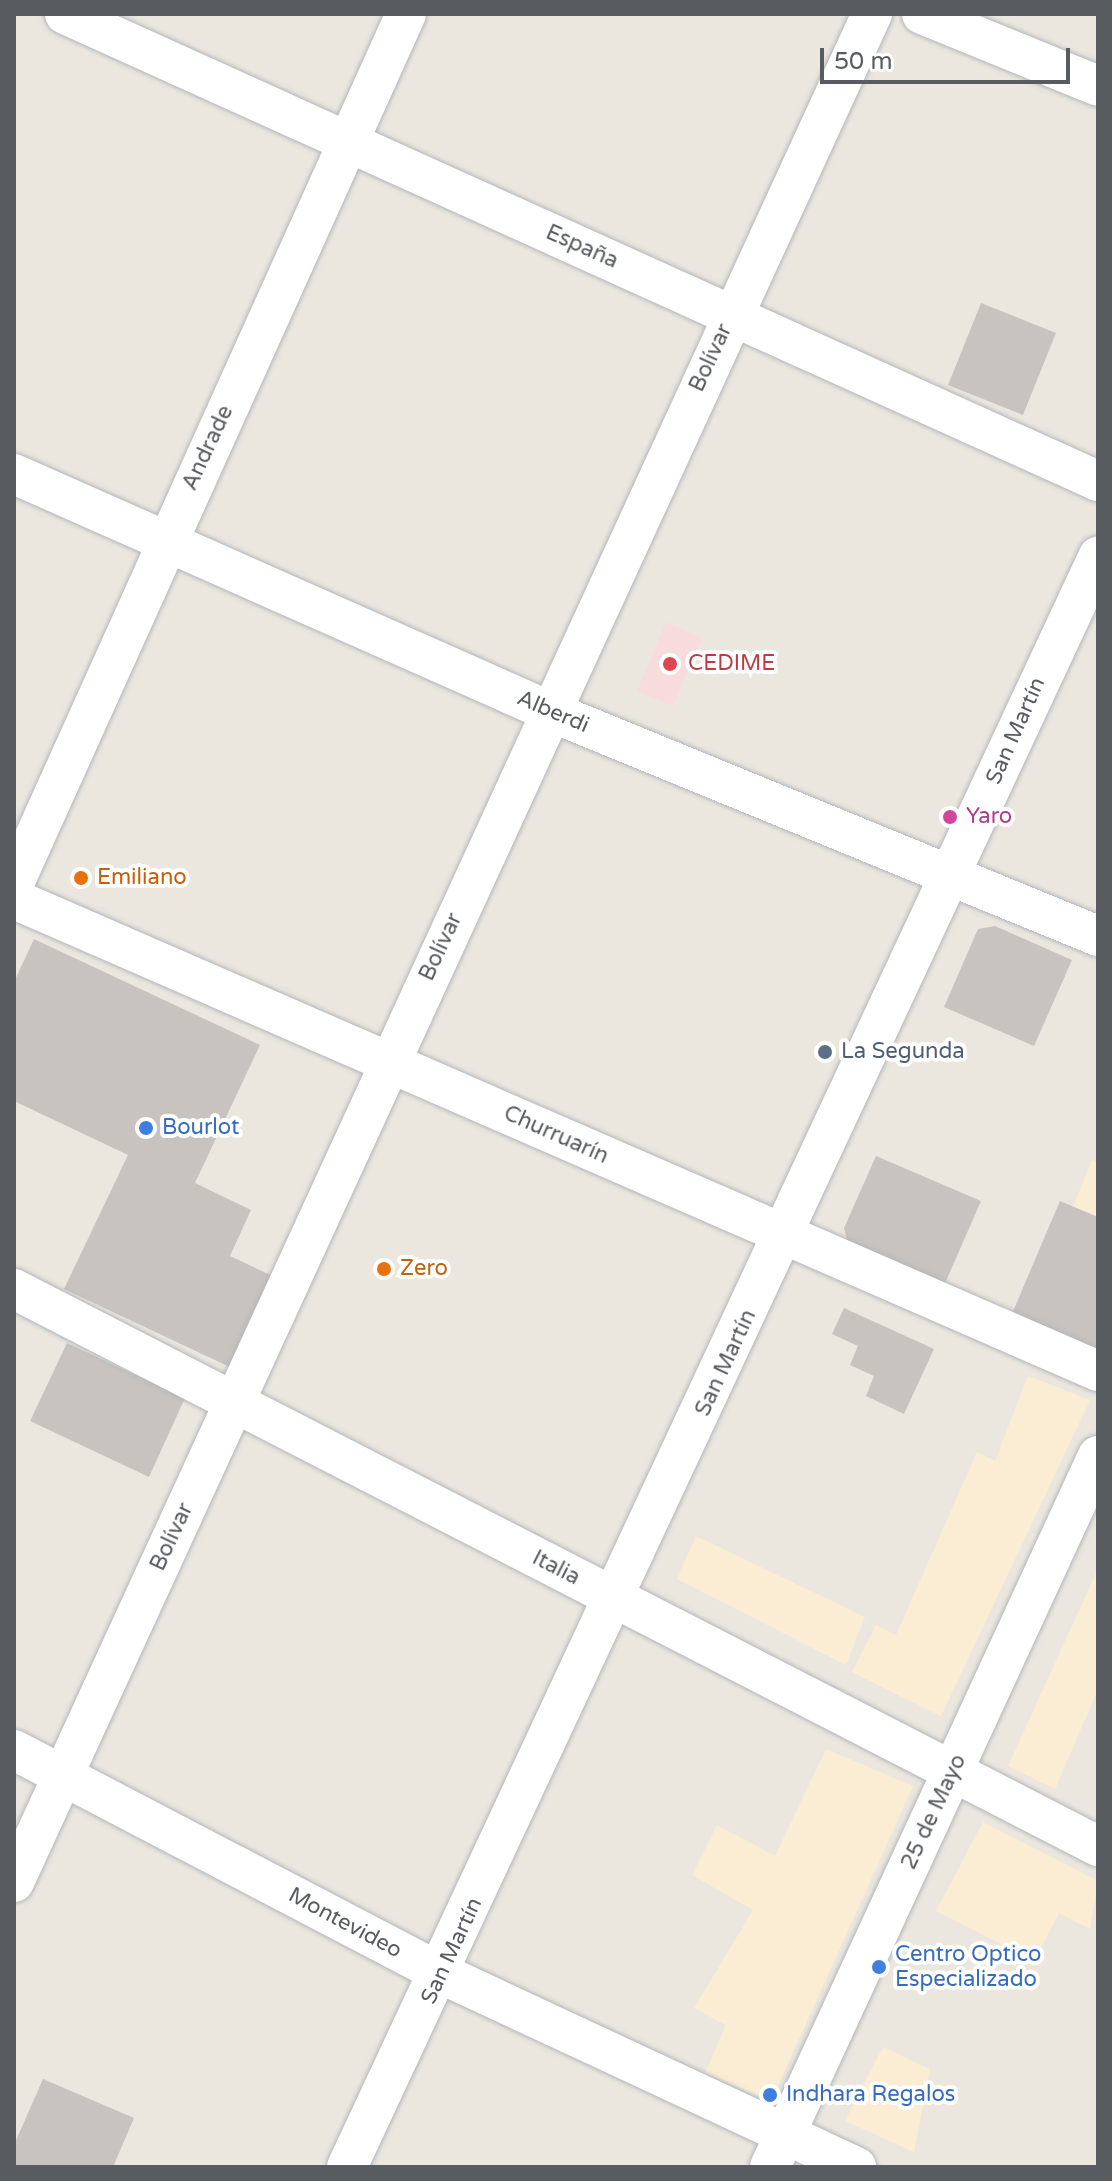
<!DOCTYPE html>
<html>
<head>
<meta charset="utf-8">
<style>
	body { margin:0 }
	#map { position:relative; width:1112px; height:2181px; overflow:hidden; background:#ebe7df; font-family:"Varela Round",sans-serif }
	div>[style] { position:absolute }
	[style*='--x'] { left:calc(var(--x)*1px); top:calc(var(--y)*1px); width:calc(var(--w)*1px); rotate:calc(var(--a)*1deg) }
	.commercial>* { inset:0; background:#fbedd4 }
	.medical>* { inset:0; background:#f8dbdc }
	.building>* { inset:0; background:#c8c3bf }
	.roads { filter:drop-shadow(0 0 2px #b2b6ba) drop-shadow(0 0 2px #b2b6ba) }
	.minor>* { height:40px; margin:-20px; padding:0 20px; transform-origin:20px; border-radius:20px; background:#fff }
	.dots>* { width:22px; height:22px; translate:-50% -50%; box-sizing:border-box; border:4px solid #fff; border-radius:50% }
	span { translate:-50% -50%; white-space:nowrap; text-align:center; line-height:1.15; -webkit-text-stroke:8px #fff; paint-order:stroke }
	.street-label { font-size:22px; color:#585c60 }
	.health-label { font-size:22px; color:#be3a42 }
	.left { translate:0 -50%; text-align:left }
	.hotel-label { font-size:22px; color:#b23c85 }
	.food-label { font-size:22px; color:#c56008 }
	.service-label { font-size:22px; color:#4e5e75 }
	.shop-label { font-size:22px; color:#366cbe }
	.frame { position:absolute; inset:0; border:16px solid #585c60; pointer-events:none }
	.scale { position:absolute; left:820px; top:48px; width:250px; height:36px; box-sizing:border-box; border:4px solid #585c60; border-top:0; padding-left:10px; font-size:24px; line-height:28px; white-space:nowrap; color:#585c60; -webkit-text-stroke:6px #fff; paint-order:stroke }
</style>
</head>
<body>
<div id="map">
	<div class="commercial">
		<i style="clip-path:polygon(1092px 1160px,1098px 1163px,1098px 1217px,1073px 1207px)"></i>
		<i style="clip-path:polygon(1028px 1376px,1090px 1400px,941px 1716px,852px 1672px,876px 1625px,896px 1635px,977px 1452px,995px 1461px)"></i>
		<i style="clip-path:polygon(696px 1536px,865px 1617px,846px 1665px,677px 1579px)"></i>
		<i style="clip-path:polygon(1098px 1569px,1098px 1689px,1055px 1789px,1008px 1766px)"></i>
		<i style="clip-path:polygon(826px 1749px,913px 1786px,771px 2101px,705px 2073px,726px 2025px,694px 2008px,753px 1910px,692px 1875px,717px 1825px,775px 1856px)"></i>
		<i style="clip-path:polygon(983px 1822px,1098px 1881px,1090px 1929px,1059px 1913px,1034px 1961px,936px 1911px)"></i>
		<i style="clip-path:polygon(883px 2047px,930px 2069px,914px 2152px,845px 2121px)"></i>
	</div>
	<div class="medical">
		<i style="clip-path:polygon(666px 622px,702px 638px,673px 706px,637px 691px)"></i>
	</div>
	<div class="building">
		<i style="clip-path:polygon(981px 303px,1056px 333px,1023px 415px,948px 385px)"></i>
		<i style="clip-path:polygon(995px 926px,1072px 960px,1034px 1046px,944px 1007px,978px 929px)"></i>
		<i style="clip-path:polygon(34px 939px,260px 1045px,195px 1183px,251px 1210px,230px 1256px,279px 1279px,236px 1370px,64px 1289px,128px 1155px,14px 1101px,14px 982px)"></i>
		<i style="clip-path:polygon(876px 1156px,981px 1201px,943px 1288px,849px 1247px,844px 1228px)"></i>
		<i style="clip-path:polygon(1060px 1201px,1098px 1217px,1098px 1354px,1011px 1316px)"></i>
		<i style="clip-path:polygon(844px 1308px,934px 1349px,904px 1414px,866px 1396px,874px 1376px,850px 1365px,858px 1346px,832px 1334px)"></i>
		<i style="clip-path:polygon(67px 1343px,185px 1398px,149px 1477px,30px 1421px)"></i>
		<i style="clip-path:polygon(43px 2079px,134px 2118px,113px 2167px,14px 2167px,14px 2145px)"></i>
	</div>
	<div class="roads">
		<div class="minor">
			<i style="--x:65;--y:14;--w:1134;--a:24.33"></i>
			<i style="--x:922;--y:14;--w:190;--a:22.2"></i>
			<i style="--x:14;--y:474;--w:585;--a:23.89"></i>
			<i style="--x:549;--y:711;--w:593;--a:22.29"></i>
			<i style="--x:14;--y:883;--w:953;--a:-65.72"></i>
			<i style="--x:14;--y:899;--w:1182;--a:23.53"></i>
			<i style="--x:14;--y:1289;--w:1219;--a:27.2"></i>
			<i style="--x:14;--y:1750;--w:483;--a:27.6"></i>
			<i style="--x:442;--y:1974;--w:457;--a:25"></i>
			<i style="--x:14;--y:1882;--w:2056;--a:-65.33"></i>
			<i style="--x:347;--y:2167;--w:1777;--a:-64.99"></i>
			<i style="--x:770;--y:2167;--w:783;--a:-65.24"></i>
		</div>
	</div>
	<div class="dots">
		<i style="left:670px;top:664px;background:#e0444e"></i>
		<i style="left:950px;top:817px;background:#d1479c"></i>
		<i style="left:81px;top:878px;background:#e8710a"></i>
		<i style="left:825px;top:1052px;background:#5c6f8a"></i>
		<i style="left:146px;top:1128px;background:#3f7fe0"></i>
		<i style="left:384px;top:1269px;background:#e8710a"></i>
		<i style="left:879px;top:1967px;background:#3f7fe0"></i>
		<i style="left:770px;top:2095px;background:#3f7fe0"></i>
	</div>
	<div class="street-label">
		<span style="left:582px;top:247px;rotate:24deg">España</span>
		<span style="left:711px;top:358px;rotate:-65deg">Bolívar</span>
		<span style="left:208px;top:448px;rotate:-65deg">Andrade</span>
		<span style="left:553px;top:712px;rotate:23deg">Alberdi</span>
		<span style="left:1016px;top:731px;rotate:-66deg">San Martín</span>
		<span style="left:441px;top:947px;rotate:-65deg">Bolívar</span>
		<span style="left:556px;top:1135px;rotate:24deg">Churruarín</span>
		<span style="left:726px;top:1363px;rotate:-65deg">San Martín</span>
		<span style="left:172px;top:1537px;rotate:-65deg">Bolívar</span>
		<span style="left:556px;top:1568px;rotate:27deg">Italia</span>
		<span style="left:934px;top:1812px;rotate:-65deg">25 de Mayo</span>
		<span style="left:345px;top:1923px;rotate:28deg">Montevideo</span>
		<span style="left:452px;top:1951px;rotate:-65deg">San Martín</span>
	</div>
	<div class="health-label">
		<span class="left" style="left:688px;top:664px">CEDIME</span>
	</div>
	<div class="hotel-label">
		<span class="left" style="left:966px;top:817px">Yaro</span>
	</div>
	<div class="food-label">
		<span class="left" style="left:97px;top:878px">Emiliano</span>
		<span class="left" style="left:400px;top:1269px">Zero</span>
	</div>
	<div class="service-label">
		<span class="left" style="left:841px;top:1052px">La Segunda</span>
	</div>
	<div class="shop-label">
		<span class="left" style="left:162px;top:1128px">Bourlot</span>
		<span class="left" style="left:895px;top:1967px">Centro Optico<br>Especializado</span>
		<span class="left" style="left:786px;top:2095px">Indhara Regalos</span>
	</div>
	<div class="frame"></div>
	<div class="scale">50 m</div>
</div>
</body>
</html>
